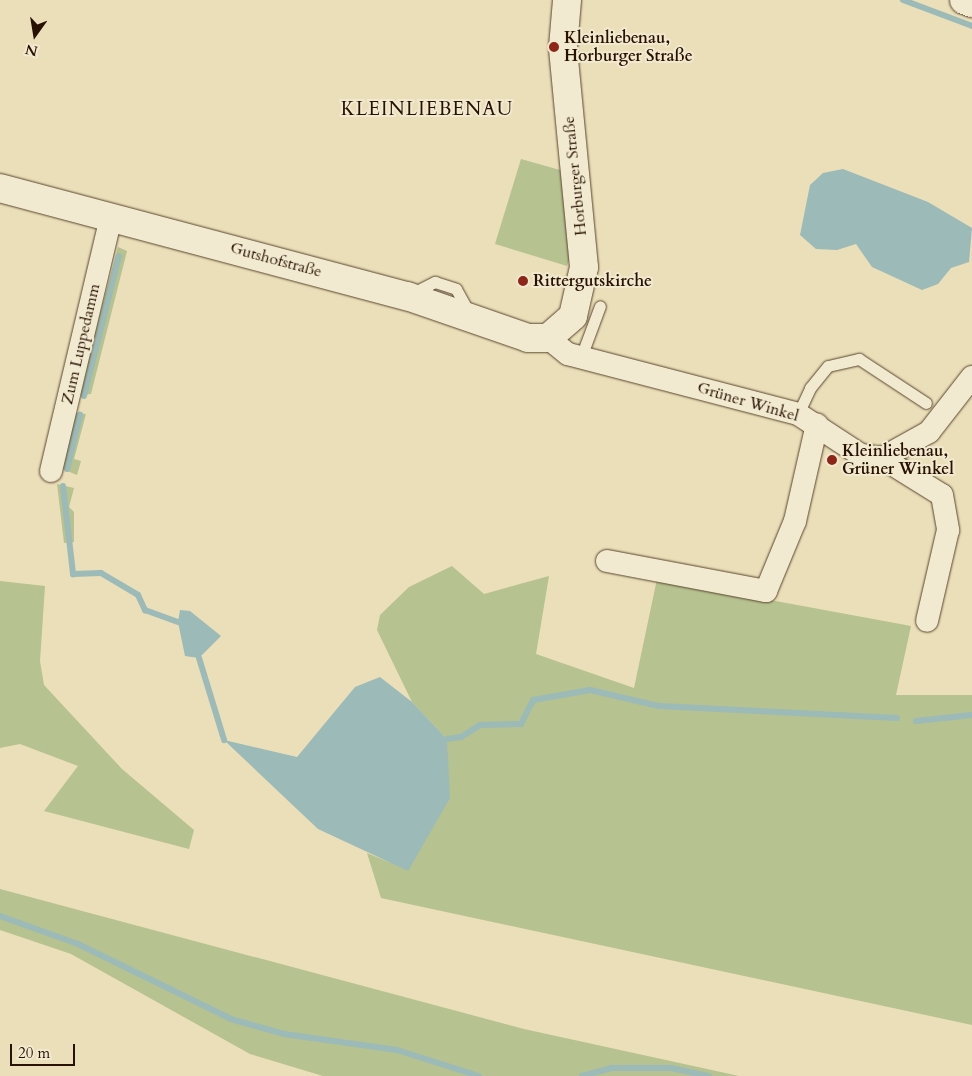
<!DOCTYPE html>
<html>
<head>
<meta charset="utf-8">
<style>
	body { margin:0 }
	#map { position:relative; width:972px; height:1076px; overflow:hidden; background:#eadfb8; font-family:Cardo,serif }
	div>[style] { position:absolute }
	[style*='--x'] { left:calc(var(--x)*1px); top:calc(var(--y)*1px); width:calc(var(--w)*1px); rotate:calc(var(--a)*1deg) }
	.green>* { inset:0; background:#b6c28f }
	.water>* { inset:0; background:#9bbab8 }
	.stream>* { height:6px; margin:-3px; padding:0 3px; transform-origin:3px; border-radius:3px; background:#9bbab8 }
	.roads { filter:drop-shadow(0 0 1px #59442e) drop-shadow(0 0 1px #59442e) }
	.service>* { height:11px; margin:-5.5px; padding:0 5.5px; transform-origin:5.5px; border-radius:5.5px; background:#f1ead1 }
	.minor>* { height:22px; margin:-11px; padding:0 11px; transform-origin:11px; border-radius:11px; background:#f1ead1 }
	.tertiary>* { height:28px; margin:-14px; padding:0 14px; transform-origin:14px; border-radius:14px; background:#f1ead1 }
	.dots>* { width:14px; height:14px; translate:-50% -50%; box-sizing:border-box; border:2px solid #f1ead1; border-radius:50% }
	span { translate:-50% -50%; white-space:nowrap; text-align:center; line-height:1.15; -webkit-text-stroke:4px #f1ead1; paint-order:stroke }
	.poi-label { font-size:16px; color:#291100; font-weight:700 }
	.left { translate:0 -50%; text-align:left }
	.street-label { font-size:16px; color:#291100 }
	.quarter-label { font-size:19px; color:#291100; letter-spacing:1px }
	.north { position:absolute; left:10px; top:10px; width:50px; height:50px; -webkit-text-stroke:4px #f1ead1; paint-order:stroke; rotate:193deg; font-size:14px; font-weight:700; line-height:20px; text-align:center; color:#291100 }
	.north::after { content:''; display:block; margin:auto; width:18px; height:22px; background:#291100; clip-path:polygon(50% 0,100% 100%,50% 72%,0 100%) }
	.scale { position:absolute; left:10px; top:1044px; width:65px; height:22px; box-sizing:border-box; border:2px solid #291100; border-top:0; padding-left:6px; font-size:15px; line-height:18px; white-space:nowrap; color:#291100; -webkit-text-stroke:4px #f1ead1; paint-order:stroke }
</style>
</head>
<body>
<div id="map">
	<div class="green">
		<i style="clip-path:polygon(521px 159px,560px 170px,564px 178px,571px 254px,567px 266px,495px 244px)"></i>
		<i style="clip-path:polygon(118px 247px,127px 251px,91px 394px,78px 395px)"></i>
		<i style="clip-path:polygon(74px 413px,86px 414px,74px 459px,81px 461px,77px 475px,60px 468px)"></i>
		<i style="clip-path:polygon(57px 484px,74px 488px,69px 507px,74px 512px,74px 542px,64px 543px)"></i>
		<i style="clip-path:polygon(452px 566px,484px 594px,549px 576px,536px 654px,634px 688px,657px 579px,911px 626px,896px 695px,972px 695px,972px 1025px,381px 898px,367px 853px,408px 870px,447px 739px,412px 702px,377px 630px,380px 615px,409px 587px)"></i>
		<i style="clip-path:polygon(0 581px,45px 586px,40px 661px,44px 685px,122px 769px,194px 830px,189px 849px,44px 811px,78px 766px,20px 744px,0 748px)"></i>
		<i style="clip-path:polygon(0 889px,524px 1029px,739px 1076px,323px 1076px,250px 1054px,71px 954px,0 930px)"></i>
	</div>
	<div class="water">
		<i style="clip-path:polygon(843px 169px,928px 202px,972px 228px,969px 262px,951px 268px,938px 284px,922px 290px,872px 267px,856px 244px,837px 250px,816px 249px,800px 235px,810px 185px,823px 173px)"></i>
		<i style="clip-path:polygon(180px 610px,190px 611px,221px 636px,199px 658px,185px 656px,178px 622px)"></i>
		<i style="clip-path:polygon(380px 677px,412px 702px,447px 739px,450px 798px,408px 871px,318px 829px,224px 740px,297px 757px,355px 687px)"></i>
	</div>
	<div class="stream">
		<i style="--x:903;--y:0;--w:74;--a:20.6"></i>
		<i style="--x:84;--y:396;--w:144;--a:-76"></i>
		<i style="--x:67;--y:469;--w:56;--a:-76.5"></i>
		<i style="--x:63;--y:486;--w:89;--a:83.5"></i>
		<i style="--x:73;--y:574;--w:28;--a:-2"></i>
		<i style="--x:101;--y:573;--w:43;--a:30.7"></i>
		<i style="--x:138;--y:595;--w:17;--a:65"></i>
		<i style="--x:145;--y:610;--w:35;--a:20"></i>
		<i style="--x:199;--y:658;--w:86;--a:73"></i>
		<i style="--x:916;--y:721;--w:56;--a:-6.1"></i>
		<i style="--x:447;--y:739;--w:14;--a:-8"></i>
		<i style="--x:461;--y:737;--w:22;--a:-32"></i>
		<i style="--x:480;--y:725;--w:41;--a:-1.4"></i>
		<i style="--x:521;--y:724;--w:27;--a:-63"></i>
		<i style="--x:533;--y:700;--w:58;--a:-10"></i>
		<i style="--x:590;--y:690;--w:71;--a:13.1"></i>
		<i style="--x:659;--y:706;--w:238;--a:2.9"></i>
		<i style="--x:0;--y:916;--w:83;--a:19.7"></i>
		<i style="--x:78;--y:944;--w:170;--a:26.1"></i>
		<i style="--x:231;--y:1019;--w:55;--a:15.8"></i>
		<i style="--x:284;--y:1034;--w:114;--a:8.1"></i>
		<i style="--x:397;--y:1050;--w:86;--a:17.6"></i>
		<i style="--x:582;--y:1076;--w:30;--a:-15"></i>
		<i style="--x:611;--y:1068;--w:60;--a:0"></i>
		<i style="--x:671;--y:1068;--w:39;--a:12"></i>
	</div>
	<div class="roads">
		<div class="service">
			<i style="--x:411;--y:294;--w:27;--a:-27"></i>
			<i style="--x:435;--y:282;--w:22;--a:18"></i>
			<i style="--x:456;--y:289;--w:31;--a:61"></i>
			<i style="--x:581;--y:357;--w:54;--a:-69.6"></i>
			<i style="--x:798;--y:414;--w:29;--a:-65"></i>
			<i style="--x:810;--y:388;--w:28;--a:-51"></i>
			<i style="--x:828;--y:366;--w:32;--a:-13"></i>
			<i style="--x:859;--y:359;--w:80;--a:33.3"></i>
		</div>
		<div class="minor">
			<i style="--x:548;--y:338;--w:26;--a:39"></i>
			<i style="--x:568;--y:354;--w:238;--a:14.6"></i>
			<i style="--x:798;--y:414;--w:75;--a:33.1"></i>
			<i style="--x:861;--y:455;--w:21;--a:8"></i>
			<i style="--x:882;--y:458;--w:54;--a:-29"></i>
			<i style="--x:929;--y:432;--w:70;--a:-52"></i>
			<i style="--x:882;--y:458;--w:70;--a:31.7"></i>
			<i style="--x:942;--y:495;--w:36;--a:80"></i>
			<i style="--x:948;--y:530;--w:93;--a:103"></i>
			<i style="--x:51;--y:471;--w:260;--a:-76.7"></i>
			<i style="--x:607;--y:561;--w:162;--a:10.7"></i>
			<i style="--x:766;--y:591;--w:76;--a:-67.5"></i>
			<i style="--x:795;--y:521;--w:99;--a:-77.2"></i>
		</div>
		<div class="tertiary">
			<i style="--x:964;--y:0;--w:9;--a:21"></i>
			<i style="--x:0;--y:188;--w:421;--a:14.9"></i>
			<i style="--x:407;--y:296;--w:128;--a:19.1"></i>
			<i style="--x:528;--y:338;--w:20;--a:0"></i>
			<i style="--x:548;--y:338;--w:33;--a:-41"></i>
			<i style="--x:573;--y:316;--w:50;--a:-77.3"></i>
			<i style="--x:584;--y:267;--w:221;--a:-95.5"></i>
			<i style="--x:563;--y:47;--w:47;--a:-85.1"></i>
		</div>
	</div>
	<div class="dots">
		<i style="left:554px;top:47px;background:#8f2418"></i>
		<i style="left:523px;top:281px;background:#8f2418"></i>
		<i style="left:832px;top:460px;background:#8f2418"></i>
	</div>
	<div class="poi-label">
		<span class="left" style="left:564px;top:47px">Kleinliebenau,<br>Horburger Straße</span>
		<span class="left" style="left:533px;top:281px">Rittergutskirche</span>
		<span class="left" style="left:842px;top:460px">Kleinliebenau,<br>Grüner Winkel</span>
	</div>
	<div class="street-label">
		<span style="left:575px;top:176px;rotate:-96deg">Horburger Straße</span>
		<span style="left:276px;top:260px;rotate:15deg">Gutshofstraße</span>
		<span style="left:81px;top:344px;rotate:-77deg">Zum Luppedamm</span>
		<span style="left:748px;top:402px;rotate:16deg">Grüner Winkel</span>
	</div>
	<div class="quarter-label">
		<span style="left:427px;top:110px">KLEINLIEBENAU</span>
	</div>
	<div class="north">N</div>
	<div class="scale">20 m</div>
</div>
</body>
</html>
